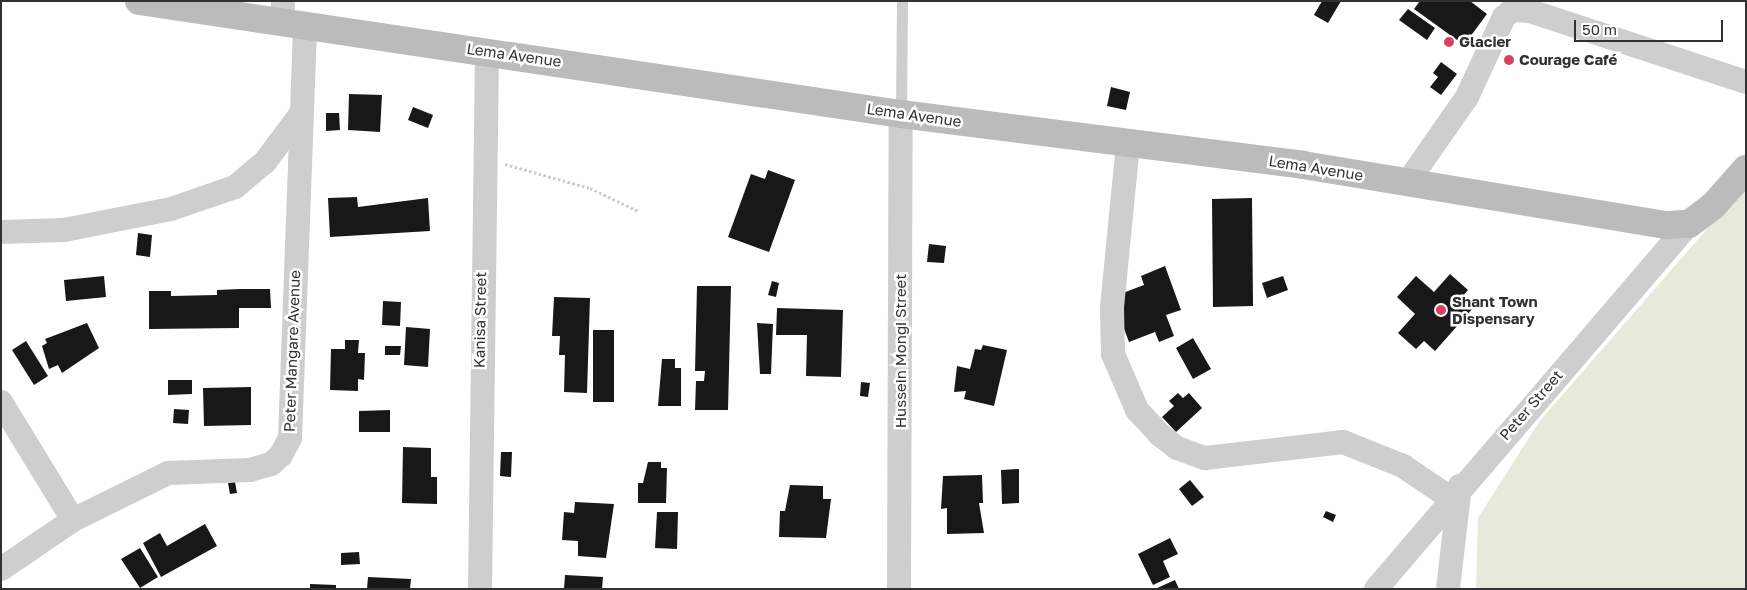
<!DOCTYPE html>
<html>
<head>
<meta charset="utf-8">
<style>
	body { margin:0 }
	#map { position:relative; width:1747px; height:590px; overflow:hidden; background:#fff; font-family:"Golos Text",sans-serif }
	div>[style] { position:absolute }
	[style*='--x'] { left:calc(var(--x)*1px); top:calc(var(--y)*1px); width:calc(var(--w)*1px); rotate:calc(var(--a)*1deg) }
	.green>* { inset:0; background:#e6eadd }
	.building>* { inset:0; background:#181818 }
	.path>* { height:3px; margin-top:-1.5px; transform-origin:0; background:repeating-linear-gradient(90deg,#cbcbcb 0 2.5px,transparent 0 5px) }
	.lane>* { height:11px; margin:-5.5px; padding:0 5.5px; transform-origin:5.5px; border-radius:5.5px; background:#cecece }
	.street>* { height:24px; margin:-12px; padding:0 12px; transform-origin:12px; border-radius:12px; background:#cecece }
	.secondary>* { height:28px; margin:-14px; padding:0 14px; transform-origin:14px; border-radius:14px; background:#bbb }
	.dots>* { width:14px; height:14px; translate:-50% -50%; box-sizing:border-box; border:2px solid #fff; border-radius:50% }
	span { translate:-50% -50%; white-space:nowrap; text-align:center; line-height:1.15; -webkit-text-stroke:5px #fff; paint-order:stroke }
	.poi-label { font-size:15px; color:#313131; font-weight:700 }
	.left { translate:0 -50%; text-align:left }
	.street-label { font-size:15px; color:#313131 }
	.frame { position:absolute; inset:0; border:2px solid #313131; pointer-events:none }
	.scale { position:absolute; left:1574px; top:20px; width:149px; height:22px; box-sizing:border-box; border:2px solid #313131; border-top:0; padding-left:6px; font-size:15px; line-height:18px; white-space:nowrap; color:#313131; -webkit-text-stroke:4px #fff; paint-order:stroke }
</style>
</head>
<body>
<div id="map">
	<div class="green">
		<i style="clip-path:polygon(1746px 184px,1746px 589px,1476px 589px,1478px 518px,1539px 422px)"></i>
	</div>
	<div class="building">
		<i style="clip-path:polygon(1322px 1px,1341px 1px,1328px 23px,1314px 15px)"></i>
		<i style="clip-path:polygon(1420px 1px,1470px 1px,1487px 14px,1464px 45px,1414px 9px)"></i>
		<i style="clip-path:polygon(1408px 9px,1435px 28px,1427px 40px,1399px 20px)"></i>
		<i style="clip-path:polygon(1441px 62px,1457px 74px,1441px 95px,1430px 87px,1438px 77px,1433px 73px)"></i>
		<i style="clip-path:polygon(1111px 87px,1130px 92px,1126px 110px,1107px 106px)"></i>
		<i style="clip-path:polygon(349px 94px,382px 95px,380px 132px,348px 130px)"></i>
		<i style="clip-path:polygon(413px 107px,433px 115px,428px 128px,408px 120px)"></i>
		<i style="clip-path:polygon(326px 113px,339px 113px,340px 130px,326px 131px)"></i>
		<i style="clip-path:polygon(768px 170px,795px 180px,769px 252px,728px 237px,751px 174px,765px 179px)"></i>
		<i style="clip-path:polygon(357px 197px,358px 207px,428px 198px,430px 231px,330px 237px,328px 198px)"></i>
		<i style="clip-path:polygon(1252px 198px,1253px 306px,1213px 307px,1212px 199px)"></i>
		<i style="clip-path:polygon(138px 233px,152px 235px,150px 257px,136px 255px)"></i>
		<i style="clip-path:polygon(929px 244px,946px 246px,944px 263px,927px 262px)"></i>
		<i style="clip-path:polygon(1165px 266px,1181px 310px,1166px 315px,1174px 336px,1159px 342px,1155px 332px,1129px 342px,1112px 297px,1144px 285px,1141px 276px)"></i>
		<i style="clip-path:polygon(1450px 274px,1468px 290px,1462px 297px,1474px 307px,1435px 351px,1424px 341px,1416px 349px,1398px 333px,1415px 314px,1397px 297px,1416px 276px,1434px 292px)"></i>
		<i style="clip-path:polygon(104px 276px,106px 297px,66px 301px,64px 280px)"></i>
		<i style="clip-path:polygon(1283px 276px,1288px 290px,1267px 298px,1262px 283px)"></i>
		<i style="clip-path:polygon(772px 281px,779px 283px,776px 297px,768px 295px)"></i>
		<i style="clip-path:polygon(697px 286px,731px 286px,728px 410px,695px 410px,696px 381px,704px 381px,705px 371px,695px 371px)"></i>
		<i style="clip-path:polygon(239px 289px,270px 289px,271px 308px,239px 308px,239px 328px,149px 329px,149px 291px,171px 291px,171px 296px,217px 295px,217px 290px)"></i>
		<i style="clip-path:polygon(554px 297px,590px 298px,587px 393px,564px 392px,565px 355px,559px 355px,560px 336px,552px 336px)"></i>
		<i style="clip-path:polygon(383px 301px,401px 302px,400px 326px,382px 325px)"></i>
		<i style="clip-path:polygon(777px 308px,843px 310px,841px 377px,806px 376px,807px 335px,776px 335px)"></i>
		<i style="clip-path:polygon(87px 323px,99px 348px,62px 373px,58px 365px,49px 369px,42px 346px,47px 343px,45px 339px)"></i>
		<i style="clip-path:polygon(757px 323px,773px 324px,771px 374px,760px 374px)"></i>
		<i style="clip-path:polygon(406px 327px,430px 329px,428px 367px,404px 365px)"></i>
		<i style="clip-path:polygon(593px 330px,614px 330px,614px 402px,593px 402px)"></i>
		<i style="clip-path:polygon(1193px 338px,1211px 369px,1193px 379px,1176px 348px)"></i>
		<i style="clip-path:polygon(345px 340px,359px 340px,358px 353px,365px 353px,364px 380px,358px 379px,358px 391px,330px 390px,331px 349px,345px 349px)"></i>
		<i style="clip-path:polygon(26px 341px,48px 376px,34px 385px,12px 350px)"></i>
		<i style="clip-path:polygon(983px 345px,1007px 350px,994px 406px,964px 399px,966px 391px,954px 392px,957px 366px,970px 369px,975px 349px,981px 350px)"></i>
		<i style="clip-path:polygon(385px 346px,401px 346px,400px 355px,385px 355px)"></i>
		<i style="clip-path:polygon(662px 359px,675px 359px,675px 368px,681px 368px,681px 406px,658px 406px)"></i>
		<i style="clip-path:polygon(168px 380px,192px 380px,192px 394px,168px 395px)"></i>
		<i style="clip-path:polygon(861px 382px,870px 383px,868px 397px,860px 396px)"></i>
		<i style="clip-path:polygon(251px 387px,251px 425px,204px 426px,203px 388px)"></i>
		<i style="clip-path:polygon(1178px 393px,1183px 398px,1189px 393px,1202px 408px,1176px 432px,1162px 417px,1174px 406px,1169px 401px)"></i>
		<i style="clip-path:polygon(174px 409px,189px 410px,188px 424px,173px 423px)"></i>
		<i style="clip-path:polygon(390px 410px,390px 432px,359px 432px,359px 411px)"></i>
		<i style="clip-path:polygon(403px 447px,431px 448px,431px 477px,437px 477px,437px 504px,402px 503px)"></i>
		<i style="clip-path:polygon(501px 452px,512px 452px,511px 477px,500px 476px)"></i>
		<i style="clip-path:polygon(648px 462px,661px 462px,661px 468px,667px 468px,666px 503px,638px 503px,638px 483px,643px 483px)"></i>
		<i style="clip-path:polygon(1019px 469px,1019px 503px,1002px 504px,1001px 470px)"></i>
		<i style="clip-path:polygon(982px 475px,983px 503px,979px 503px,984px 533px,947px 534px,947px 508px,941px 509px,943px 476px)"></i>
		<i style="clip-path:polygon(1190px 480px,1204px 497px,1192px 506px,1179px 489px)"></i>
		<i style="clip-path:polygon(235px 482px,237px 493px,230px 494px,228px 483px)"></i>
		<i style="clip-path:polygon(790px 485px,823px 486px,823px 499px,831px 499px,826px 538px,779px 537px,780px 511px,785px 511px)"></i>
		<i style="clip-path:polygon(575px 502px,614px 504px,606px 558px,578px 556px,578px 541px,562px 540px,564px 512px,574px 513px)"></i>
		<i style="clip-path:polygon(1326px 511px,1336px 515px,1333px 522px,1323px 517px)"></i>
		<i style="clip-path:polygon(657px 512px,678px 512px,677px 549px,655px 548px)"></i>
		<i style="clip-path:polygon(205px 524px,217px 546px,161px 577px,143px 543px,160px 533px,167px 546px)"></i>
		<i style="clip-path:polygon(1170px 538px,1178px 554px,1163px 561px,1170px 577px,1153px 585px,1138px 554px)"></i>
		<i style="clip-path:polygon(140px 548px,158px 577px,140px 588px,121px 559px)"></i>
		<i style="clip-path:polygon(359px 552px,360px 564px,341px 565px,341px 553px)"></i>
		<i style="clip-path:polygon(565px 575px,603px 577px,602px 589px,564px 589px)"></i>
		<i style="clip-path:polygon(368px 577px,411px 579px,410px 589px,367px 589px)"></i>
		<i style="clip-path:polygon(1175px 580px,1179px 589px,1155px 589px)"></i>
		<i style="clip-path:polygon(310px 584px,336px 585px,336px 589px,310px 589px)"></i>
	</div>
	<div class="path">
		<i style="--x:505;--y:164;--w:88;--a:15.8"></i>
		<i style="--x:590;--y:188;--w:53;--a:25.6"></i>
	</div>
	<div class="lane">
		<i style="--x:901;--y:114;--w:113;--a:-89.5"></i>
	</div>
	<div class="street">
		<i style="--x:282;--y:21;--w:20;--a:-87"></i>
		<i style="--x:1128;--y:144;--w:164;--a:95.6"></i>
		<i style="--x:1112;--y:307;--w:47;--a:88.8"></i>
		<i style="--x:1113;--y:354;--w:61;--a:66.8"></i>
		<i style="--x:1137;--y:410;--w:33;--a:47"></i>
		<i style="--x:1159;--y:434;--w:23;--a:38"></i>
		<i style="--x:1177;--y:448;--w:30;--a:20"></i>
		<i style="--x:1205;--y:458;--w:139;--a:-6.6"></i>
		<i style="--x:1343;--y:442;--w:65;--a:21.8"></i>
		<i style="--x:1403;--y:466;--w:57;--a:34.2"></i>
		<i style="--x:1407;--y:183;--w:105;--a:-55.1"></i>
		<i style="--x:1467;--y:97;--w:88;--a:-65.2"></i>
		<i style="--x:1504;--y:17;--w:11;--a:-41"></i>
		<i style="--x:1512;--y:10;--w:18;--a:3"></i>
		<i style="--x:1530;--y:11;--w:227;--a:18.2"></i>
		<i style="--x:1;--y:232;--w:63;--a:-1.8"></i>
		<i style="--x:64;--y:230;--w:109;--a:-11.1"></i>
		<i style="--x:171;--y:209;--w:68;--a:-19"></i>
		<i style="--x:235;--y:187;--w:39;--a:-40"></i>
		<i style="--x:265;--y:162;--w:59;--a:-53.3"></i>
		<i style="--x:1;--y:402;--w:138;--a:58.6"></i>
		<i style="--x:1;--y:569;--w:87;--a:-34.2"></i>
		<i style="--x:73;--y:520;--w:106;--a:-26.3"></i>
		<i style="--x:168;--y:473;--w:82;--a:-2.1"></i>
		<i style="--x:250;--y:470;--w:22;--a:-16"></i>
		<i style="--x:271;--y:464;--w:13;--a:-42"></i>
		<i style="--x:281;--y:455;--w:19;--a:-62"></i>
		<i style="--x:290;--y:438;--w:414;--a:-87.9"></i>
		<i style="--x:480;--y:589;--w:537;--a:-89.25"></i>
		<i style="--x:899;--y:589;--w:475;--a:-89.8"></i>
		<i style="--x:1376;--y:589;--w:481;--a:-49.4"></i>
		<i style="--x:1448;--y:589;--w:104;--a:-83.4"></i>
	</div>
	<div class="secondary">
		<i style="--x:139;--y:1;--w:770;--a:8.44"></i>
		<i style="--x:901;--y:114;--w:405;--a:7.2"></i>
		<i style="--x:1303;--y:165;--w:369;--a:9.4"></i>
		<i style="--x:1667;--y:225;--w:22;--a:-3"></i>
		<i style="--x:1689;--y:224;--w:30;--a:-37"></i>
		<i style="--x:1713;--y:206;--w:50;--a:-48.3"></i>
	</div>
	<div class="dots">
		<i style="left:1449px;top:42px;background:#da4161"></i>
		<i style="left:1509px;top:60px;background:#da4161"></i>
		<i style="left:1441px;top:310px;background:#da4161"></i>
	</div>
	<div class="poi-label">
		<span class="left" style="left:1459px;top:42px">Glacier</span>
		<span class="left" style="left:1519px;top:60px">Courage Café</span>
		<span class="left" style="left:1452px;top:310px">Shant Town<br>Dispensary</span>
	</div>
	<div class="street-label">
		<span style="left:514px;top:55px;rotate:8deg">Lema Avenue</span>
		<span style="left:914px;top:115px;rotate:8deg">Lema Avenue</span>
		<span style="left:1316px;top:168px;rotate:9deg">Lema Avenue</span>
		<span style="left:480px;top:320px;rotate:-89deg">Kanisa Street</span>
		<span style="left:292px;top:351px;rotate:-88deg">Peter Mangare Avenue</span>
		<span style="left:901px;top:351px;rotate:-90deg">Hussein Mongi Street</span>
		<span style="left:1531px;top:405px;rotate:-49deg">Peter Street</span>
	</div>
	<div class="frame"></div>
	<div class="scale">50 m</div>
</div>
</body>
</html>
